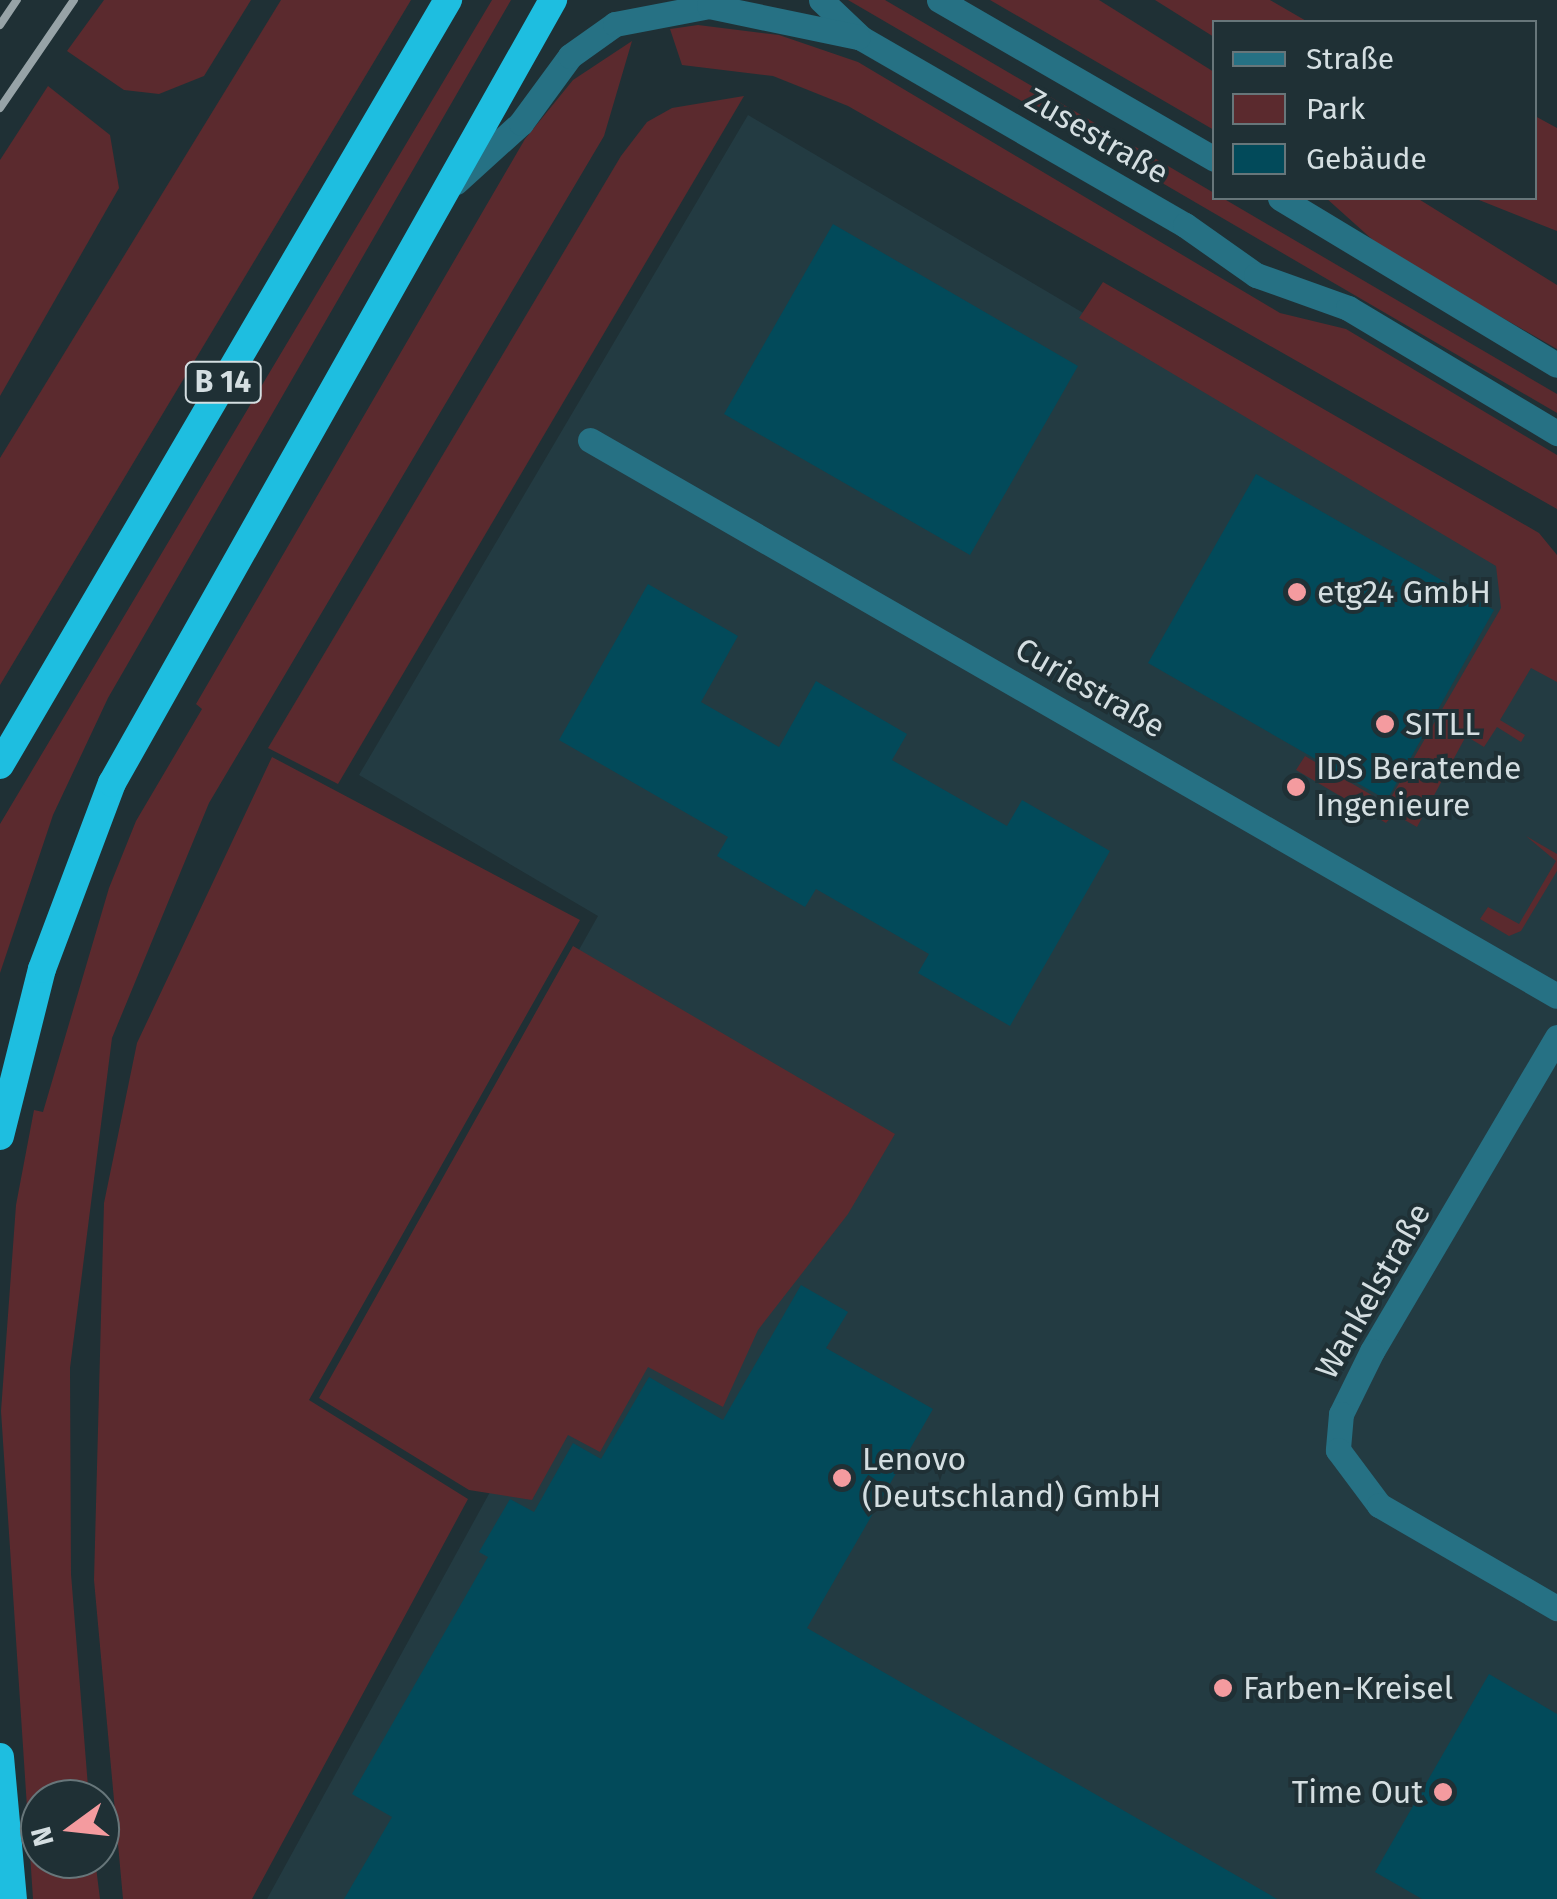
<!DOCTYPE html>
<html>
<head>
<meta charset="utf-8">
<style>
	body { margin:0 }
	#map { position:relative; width:1557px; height:1899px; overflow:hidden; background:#1f3035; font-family:"Fira Sans",sans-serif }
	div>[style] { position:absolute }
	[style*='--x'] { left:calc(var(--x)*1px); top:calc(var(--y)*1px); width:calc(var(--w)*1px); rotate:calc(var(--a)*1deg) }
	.built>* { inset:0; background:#233b42 }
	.green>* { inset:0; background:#5b2a2e }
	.building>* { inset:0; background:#024a5a }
	.minor>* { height:25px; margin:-12.5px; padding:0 12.5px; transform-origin:12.5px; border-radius:12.5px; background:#267184 }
	.tertiary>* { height:25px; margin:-12.5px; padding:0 12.5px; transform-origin:12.5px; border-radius:12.5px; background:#267184 }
	.trunk>* { height:28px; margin:-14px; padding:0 14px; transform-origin:14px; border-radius:14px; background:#1ebee0 }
	.rail>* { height:8px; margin:-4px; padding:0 4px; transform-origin:4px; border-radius:4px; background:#97a3a7 }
	.dots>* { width:28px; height:28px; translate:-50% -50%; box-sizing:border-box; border:5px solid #1f3035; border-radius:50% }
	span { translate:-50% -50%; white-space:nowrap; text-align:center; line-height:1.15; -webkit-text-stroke:8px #1f3035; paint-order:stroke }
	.shield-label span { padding:2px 8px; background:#1f3035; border:2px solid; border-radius:8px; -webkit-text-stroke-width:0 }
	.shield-label { font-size:30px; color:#d4dee1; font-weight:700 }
	.street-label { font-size:32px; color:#d4dee1 }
	.poi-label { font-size:32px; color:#d4dee1 }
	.left { translate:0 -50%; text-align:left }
	.right { translate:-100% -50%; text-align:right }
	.legend { position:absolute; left:1212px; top:20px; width:325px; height:180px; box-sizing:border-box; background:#1f3035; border:2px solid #67767a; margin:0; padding:12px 18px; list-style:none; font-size:30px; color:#d4dee1 }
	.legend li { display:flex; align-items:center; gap:20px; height:50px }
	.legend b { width:50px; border:2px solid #67767a }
	.north { position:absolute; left:20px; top:1779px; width:100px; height:100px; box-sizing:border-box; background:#1f3035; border:2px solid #67767a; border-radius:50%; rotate:255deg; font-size:28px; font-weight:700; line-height:40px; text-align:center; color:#d4dee1 }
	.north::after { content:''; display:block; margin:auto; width:35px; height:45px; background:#f49b9f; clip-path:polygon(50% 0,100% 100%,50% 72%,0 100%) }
</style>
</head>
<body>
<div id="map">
	<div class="built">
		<i style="clip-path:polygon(748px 115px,1557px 593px,1557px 1899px,267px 1899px,490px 1492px,328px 1396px,598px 916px,359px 775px)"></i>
	</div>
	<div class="green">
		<i style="clip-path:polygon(104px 0,251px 0,204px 76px,159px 94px,124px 90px,67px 51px)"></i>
		<i style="clip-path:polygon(281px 0,411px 0,0 685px,0 458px)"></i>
		<i style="clip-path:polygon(492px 0,511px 0,108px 698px,53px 815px,0 973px,0 824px)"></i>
		<i style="clip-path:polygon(848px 0,885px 0,1557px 394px,1557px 413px)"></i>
		<i style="clip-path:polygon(990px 0,1099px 0,1214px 72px,1214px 130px)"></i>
		<i style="clip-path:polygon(1155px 0,1270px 0,1308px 22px,1214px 22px,1214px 37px)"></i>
		<i style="clip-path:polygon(698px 25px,779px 35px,858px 62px,1280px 313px,1346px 329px,1557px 455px,1557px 509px,848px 106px,773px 76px,682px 65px,670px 29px)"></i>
		<i style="clip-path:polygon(632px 41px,604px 136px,209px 803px,112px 1038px,70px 1368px,71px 1574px,89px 1799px,40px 1799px,40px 1859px,95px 1859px,100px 1899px,33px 1899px,1px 1411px,16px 1205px,34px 1110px,43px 1112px,109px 888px,136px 821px,202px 709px,196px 704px,525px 139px,573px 80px)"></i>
		<i style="clip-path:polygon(48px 86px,110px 135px,119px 188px,0 396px,0 160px)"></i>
		<i style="clip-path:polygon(744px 96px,338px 784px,268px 748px,621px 156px,647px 122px,672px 108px)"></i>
		<i style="clip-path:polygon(1535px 116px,1557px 128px,1557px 231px,1474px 198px,1534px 198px)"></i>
		<i style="clip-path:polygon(1326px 198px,1417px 198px,1557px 285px,1557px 349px,1384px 250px)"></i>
		<i style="clip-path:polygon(1103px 282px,1539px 533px,1557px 555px,1557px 682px,1531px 668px,1500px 720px,1525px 735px,1521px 742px,1497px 727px,1484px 747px,1466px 736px,1417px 827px,1394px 814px,1386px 823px,1296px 770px,1305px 756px,1387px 804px,1501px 608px,1496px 566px,1079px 318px)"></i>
		<i style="clip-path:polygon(272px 757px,580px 920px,309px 1400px,468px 1499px,252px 1899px,123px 1899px,94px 1580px,104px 1203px,137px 1043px)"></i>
		<i style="clip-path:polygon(1526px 836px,1557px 854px,1557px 871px,1521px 931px,1509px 936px,1480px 919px,1488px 907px,1519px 924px,1556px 861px)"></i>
		<i style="clip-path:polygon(573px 946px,895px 1134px,848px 1214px,758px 1330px,723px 1407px,648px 1367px,600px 1452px,568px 1435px,532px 1500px,469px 1490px,319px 1398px)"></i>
	</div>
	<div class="building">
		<i style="clip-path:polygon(833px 224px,1078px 366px,970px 555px,724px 414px)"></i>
		<i style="clip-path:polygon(1256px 474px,1494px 610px,1387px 800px,1148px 663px)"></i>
		<i style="clip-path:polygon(648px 584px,738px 636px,701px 702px,779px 747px,816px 681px,907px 734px,892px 760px,1007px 826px,1022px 800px,1110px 851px,1010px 1026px,918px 973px,929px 954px,816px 889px,805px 907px,717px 856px,728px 837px,559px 740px)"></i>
		<i style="clip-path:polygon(801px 1285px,848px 1312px,826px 1348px,933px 1409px,807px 1628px,1277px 1899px,344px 1899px,392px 1817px,352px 1794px,488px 1557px,479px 1552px,510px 1499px,534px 1512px,573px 1443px,601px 1459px,649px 1377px,723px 1420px)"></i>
		<i style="clip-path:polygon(1489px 1674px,1557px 1714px,1557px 1899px,1422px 1899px,1375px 1872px)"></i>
	</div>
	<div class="minor">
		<i style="--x:590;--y:440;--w:1115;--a:29.9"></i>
		<i style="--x:1557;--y:1037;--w:364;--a:120.5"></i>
		<i style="--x:1372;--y:1351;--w:70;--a:116.2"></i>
		<i style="--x:1341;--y:1414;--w:36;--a:95"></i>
		<i style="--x:1338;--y:1450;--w:69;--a:53.3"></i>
		<i style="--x:1379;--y:1505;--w:206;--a:30.1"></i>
	</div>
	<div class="tertiary">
		<i style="--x:821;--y:0;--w:55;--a:43.5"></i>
		<i style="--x:861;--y:38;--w:374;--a:30"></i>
		<i style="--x:1185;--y:225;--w:87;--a:35.2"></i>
		<i style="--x:1256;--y:275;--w:98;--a:19.7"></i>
		<i style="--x:1348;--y:308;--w:244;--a:30.9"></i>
		<i style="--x:939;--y:0;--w:318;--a:30"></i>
		<i style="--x:456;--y:182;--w:88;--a:-42.2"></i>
		<i style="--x:521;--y:123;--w:83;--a:-53.8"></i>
		<i style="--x:570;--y:56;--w:55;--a:-35.4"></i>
		<i style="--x:615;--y:24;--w:96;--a:-10.8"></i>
		<i style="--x:709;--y:6;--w:152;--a:11.8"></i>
		<i style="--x:1280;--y:198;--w:323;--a:31.1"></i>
	</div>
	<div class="trunk">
		<i style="--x:0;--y:765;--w:887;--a:-59.65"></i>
		<i style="--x:0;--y:1136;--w:172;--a:-75.9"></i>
		<i style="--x:42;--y:969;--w:199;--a:-69.4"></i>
		<i style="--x:112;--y:783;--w:899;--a:-60.61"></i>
		<i style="--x:0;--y:1757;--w:143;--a:84.8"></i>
	</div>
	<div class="rail">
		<i style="--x:0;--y:25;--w:30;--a:-56"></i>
		<i style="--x:0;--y:108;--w:131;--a:-55.6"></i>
	</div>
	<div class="dots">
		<i style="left:1297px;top:592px;background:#f49b9f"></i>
		<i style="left:1385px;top:724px;background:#f49b9f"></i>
		<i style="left:1296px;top:787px;background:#f49b9f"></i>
		<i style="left:842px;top:1478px;background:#f49b9f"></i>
		<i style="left:1223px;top:1688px;background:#f49b9f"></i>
		<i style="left:1443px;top:1792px;background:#f49b9f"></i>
	</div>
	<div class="shield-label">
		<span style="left:223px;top:382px">B 14</span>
	</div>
	<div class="street-label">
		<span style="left:1097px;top:136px;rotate:30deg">Zusestraße</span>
		<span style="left:1090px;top:688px;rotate:30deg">Curiestraße</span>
		<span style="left:1373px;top:1291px;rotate:-60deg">Wankelstraße</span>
	</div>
	<div class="poi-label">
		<span class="left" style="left:1317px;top:592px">etg24 GmbH</span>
		<span class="left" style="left:1405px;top:724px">SITLL</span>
		<span class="left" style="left:1316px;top:787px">IDS Beratende<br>Ingenieure</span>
		<span class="left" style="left:862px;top:1478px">Lenovo<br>(Deutschland) GmbH</span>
		<span class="left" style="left:1243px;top:1688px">Farben-Kreisel</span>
		<span class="right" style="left:1423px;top:1792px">Time Out</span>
	</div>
	<ul class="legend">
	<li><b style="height:12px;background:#267184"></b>Straße</li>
	<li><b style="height:28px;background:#5b2a2e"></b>Park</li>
	<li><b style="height:28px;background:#024a5a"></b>Gebäude</li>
	</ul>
	<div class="north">N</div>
</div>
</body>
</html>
